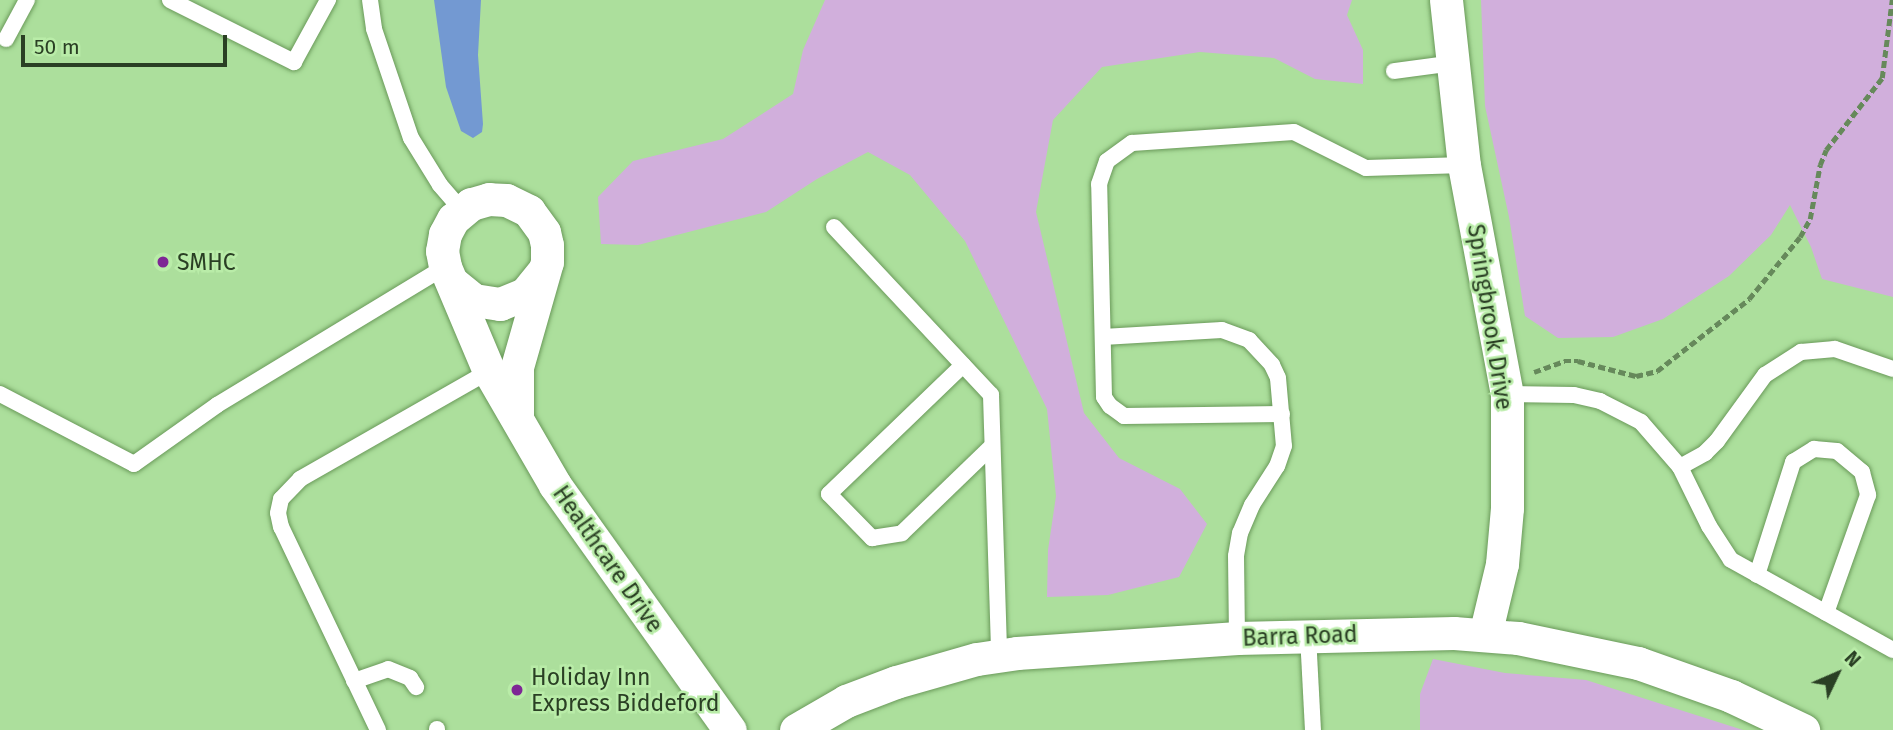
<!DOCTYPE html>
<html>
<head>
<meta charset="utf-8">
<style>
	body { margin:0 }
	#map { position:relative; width:1893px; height:730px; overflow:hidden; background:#acdf9c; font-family:"Fira Sans",sans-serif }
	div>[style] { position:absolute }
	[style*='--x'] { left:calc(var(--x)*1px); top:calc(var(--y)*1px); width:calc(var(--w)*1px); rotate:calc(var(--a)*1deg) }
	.green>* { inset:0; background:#d1afdc }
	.water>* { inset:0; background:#7399d2 }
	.path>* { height:4.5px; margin-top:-2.25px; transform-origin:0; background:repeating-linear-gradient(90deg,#66895b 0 7px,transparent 0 10.5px) }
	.roads { filter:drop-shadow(0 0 2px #6a9a5a) drop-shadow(0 0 2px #6a9a5a) }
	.lane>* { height:16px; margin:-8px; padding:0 8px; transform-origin:8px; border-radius:8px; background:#fff }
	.street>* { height:33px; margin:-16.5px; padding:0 16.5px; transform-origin:16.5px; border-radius:16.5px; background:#fff }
	.dots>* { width:19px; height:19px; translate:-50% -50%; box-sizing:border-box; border:4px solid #b9eca8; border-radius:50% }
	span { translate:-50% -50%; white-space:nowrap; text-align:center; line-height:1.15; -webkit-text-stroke:5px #b9eca8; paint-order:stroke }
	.poi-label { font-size:23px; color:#2a3f24 }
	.left { translate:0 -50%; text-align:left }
	.street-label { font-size:23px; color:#2a3f24 }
	.north { position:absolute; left:1802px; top:639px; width:70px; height:70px; -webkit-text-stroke:5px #b9eca8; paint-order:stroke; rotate:46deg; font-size:19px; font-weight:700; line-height:28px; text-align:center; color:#2a3f24 }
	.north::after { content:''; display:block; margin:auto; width:24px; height:32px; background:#2a3f24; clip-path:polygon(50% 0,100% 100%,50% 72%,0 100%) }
	.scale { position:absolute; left:21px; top:35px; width:206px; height:32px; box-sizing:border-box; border:4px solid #2a3f24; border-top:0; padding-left:9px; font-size:21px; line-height:24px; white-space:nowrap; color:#2a3f24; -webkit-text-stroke:5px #b9eca8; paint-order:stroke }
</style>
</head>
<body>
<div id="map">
	<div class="green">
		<i style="clip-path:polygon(825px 0,1352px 0,1347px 15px,1363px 50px,1363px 84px,1315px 79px,1274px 58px,1200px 52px,1102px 67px,1053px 120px,1036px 212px,1084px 413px,1119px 458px,1180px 489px,1207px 524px,1179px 577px,1108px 595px,1047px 597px,1048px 550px,1056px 496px,1047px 409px,965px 241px,910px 175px,868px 152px,817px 179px,766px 212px,638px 245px,601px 244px,598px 197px,633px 161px,723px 139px,793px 94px,803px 50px)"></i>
		<i style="clip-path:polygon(1481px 0,1893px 0,1893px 297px,1822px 279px,1811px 247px,1790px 205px,1771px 235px,1729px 276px,1663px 319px,1613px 337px,1558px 338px,1525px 316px,1509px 217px,1485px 106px)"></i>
		<i style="clip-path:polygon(1433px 659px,1505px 673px,1586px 680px,1743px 730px,1420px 730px,1420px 694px)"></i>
	</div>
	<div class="water">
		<i style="clip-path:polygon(434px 0,481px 0,478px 55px,483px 124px,482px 132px,473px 138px,461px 131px,446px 87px)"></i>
	</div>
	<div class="path">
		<i style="--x:1534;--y:372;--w:32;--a:-20"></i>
		<i style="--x:1564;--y:361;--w:14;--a:0"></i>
		<i style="--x:1578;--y:361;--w:60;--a:14.5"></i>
		<i style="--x:1636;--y:376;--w:22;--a:-13"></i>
		<i style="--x:1657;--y:371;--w:117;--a:-38"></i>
		<i style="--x:1749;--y:299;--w:80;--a:-50.6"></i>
		<i style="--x:1800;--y:237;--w:21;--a:-61"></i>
		<i style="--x:1810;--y:219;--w:55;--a:-79.5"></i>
		<i style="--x:1820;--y:165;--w:16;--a:-68"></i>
		<i style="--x:1826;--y:150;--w:91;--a:-52.1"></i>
		<i style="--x:1882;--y:78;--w:79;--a:-82.7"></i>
	</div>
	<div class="roads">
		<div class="lane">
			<i style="--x:170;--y:0;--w:139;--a:26.6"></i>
			<i style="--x:294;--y:62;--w:71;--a:-61.3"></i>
			<i style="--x:370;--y:0;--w:29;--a:82"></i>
			<i style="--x:374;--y:29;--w:115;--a:71.3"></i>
			<i style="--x:411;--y:138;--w:55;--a:58.3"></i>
			<i style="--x:440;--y:185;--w:33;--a:49"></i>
			<i style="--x:6;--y:39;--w:44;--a:-61.7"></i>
			<i style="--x:1394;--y:71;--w:61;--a:-7.6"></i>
			<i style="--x:834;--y:227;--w:230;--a:46.9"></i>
			<i style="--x:991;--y:395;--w:261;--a:88.2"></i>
			<i style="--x:1103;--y:337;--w:119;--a:-3.4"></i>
			<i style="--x:1222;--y:330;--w:29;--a:20"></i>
			<i style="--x:1249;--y:340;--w:34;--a:47"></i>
			<i style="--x:1272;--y:365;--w:14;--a:65"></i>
			<i style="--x:1278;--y:378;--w:68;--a:85"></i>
			<i style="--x:1284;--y:446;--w:21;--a:109"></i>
			<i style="--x:1277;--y:466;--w:46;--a:122.7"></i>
			<i style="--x:1252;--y:505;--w:30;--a:113"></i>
			<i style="--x:1240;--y:533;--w:23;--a:100"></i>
			<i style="--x:1236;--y:556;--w:82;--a:89.3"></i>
			<i style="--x:963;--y:365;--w:186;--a:136.1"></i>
			<i style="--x:829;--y:494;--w:62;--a:45.7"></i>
			<i style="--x:872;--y:538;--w:30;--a:-9"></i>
			<i style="--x:902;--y:533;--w:124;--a:-44"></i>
			<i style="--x:0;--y:394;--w:151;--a:27.6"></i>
			<i style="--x:134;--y:464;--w:102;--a:-35.4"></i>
			<i style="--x:217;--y:405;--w:267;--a:-31.2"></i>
			<i style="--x:1507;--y:394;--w:67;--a:0.9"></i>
			<i style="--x:1574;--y:395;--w:27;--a:13"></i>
			<i style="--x:1600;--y:401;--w:46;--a:27.1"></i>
			<i style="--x:1641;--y:422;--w:60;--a:49.1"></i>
			<i style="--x:1680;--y:467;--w:66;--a:63.8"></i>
			<i style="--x:1709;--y:526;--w:40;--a:57.1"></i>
			<i style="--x:1731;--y:560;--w:185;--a:29.1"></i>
			<i style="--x:1282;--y:414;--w:158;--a:179.3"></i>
			<i style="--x:1124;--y:416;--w:17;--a:-144"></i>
			<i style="--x:1110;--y:406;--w:11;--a:-124"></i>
			<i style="--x:1104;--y:397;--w:213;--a:-91.3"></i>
			<i style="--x:1099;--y:184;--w:24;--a:-71"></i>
			<i style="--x:1107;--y:161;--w:31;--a:-36"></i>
			<i style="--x:1132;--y:143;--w:162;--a:-3.9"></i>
			<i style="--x:1294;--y:132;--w:80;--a:26.6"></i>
			<i style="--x:1366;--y:168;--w:98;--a:-1.8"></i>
			<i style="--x:1680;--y:467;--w:29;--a:-29"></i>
			<i style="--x:1705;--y:453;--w:17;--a:-45"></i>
			<i style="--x:1717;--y:441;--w:82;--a:-54"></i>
			<i style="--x:1765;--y:375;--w:43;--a:-32.6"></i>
			<i style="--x:1801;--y:352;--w:34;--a:-5"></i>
			<i style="--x:1835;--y:349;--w:61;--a:19"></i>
			<i style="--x:1757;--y:575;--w:119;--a:-72.3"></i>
			<i style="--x:1793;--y:462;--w:25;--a:-32"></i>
			<i style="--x:1814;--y:449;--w:23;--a:5"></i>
			<i style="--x:1837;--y:451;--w:33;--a:40"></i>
			<i style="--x:1862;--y:472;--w:24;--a:75"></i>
			<i style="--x:1868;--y:495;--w:125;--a:109.6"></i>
			<i style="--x:1308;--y:635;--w:95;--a:87"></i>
			<i style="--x:354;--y:681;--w:36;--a:-19"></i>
			<i style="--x:388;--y:669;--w:24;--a:22"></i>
			<i style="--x:410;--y:678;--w:11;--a:56"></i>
			<i style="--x:437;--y:729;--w:1;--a:90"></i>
			<i style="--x:378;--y:730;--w:225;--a:-115.5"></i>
			<i style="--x:281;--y:527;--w:14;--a:-102"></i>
			<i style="--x:278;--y:513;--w:14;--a:-78"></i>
			<i style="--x:281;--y:499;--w:28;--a:-46"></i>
			<i style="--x:300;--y:479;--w:218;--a:-29.7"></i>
		</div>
		<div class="street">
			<i style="--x:1446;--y:0;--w:166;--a:83.8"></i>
			<i style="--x:1464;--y:165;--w:233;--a:79.4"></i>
			<i style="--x:1507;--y:394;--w:114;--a:90"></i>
			<i style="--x:1507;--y:508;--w:56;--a:95.1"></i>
			<i style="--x:1502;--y:564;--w:73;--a:103.5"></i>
			<i style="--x:453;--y:283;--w:27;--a:39"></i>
			<i style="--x:474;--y:300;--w:26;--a:9"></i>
			<i style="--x:500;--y:304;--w:27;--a:-22"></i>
			<i style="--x:525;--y:294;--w:28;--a:-51"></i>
			<i style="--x:517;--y:417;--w:50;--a:-90"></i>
			<i style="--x:517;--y:367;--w:109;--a:-74.1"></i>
			<i style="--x:547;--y:262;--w:17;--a:-90"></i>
			<i style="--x:547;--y:245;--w:13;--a:-103"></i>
			<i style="--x:544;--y:232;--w:26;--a:-126"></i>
			<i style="--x:529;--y:211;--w:25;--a:-154"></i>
			<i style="--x:506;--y:200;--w:17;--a:-177"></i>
			<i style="--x:489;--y:199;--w:19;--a:164"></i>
			<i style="--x:471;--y:204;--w:23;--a:140"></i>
			<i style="--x:453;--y:219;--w:17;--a:118"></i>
			<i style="--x:445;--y:234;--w:17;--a:100"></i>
			<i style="--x:442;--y:251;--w:16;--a:79"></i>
			<i style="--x:445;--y:267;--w:113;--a:67.1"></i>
			<i style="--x:489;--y:371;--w:132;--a:59.9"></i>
			<i style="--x:555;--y:485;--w:301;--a:54.5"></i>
			<i style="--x:796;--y:730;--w:58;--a:-30.1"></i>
			<i style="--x:846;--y:701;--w:53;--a:-20.8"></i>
			<i style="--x:896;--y:682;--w:84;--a:-15.9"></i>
			<i style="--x:977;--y:659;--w:40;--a:-8.5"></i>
			<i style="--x:1017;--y:653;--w:221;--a:-3.9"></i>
			<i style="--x:1237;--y:638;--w:217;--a:-1.3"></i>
			<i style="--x:1454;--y:633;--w:64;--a:4.5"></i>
			<i style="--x:1518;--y:638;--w:123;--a:11.8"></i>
			<i style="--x:1638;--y:663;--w:99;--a:19.5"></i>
			<i style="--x:1731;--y:696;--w:80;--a:25.3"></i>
		</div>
	</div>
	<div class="dots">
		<i style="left:163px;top:262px;background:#7e2795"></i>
		<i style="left:517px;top:690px;background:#7e2795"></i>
	</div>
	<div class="poi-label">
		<span class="left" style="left:177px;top:262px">SMHC</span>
		<span class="left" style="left:531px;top:690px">Holiday Inn<br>Express Biddeford</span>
	</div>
	<div class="street-label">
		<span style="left:1490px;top:317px;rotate:81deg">Springbrook Drive</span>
		<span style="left:608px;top:559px;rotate:55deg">Healthcare Drive</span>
		<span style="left:1300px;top:636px;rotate:-2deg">Barra Road</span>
	</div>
	<div class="north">N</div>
	<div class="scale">50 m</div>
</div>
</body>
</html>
